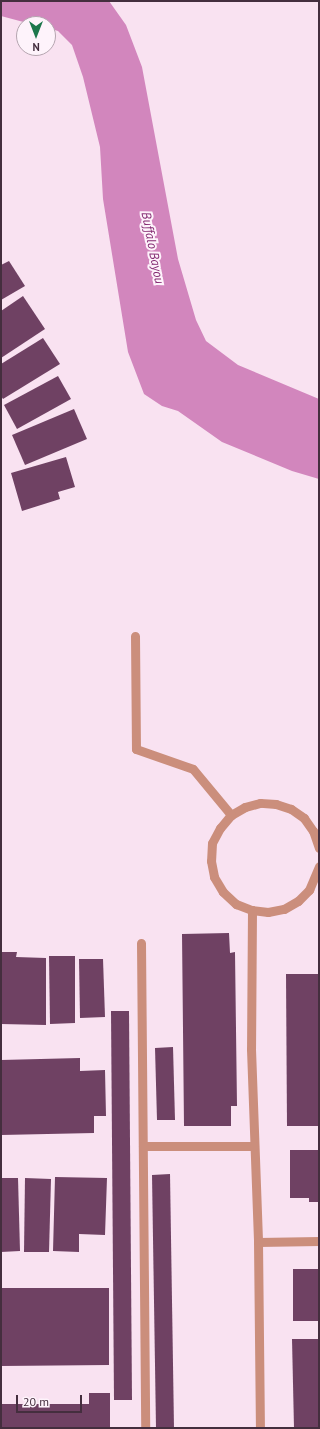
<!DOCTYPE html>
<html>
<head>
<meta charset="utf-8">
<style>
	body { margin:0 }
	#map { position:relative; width:320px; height:1429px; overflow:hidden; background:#f9e2f1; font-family:"PT Sans",sans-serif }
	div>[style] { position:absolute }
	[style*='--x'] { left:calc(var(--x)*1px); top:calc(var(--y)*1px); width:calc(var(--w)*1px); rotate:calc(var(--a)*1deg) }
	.water>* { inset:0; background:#d286bd }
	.building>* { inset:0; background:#6f4163 }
	.service>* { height:9px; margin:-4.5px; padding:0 4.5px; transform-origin:4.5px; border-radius:4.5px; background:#cb8e7c }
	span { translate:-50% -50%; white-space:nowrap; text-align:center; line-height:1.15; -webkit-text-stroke:4px #fef3fb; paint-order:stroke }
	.water-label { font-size:13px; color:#842b72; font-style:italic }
	.frame { position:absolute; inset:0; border:2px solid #442e3e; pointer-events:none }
	.north { position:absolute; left:16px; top:16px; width:40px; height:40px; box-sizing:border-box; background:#fef3fb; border:1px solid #b4a4af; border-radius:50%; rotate:180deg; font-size:11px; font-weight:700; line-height:16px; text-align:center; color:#442e3e }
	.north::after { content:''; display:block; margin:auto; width:14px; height:18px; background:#1d774c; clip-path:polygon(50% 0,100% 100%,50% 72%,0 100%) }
	.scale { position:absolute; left:16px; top:1395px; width:66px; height:18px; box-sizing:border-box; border:2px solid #442e3e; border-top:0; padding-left:5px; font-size:12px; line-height:14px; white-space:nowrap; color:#442e3e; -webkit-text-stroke:3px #fef3fb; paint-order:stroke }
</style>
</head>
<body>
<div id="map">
	<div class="water">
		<i style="clip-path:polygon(1px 1px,109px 1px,126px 25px,142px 67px,178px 259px,196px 320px,206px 341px,238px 365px,319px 399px,319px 479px,292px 471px,222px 442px,178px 411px,162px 406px,144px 394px,128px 352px,103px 199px,100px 147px,83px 77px,72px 45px,58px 31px,48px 28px,48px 24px,31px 24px,1px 16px)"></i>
	</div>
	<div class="building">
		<i style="clip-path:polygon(9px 261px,25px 286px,1px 300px,1px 265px)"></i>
		<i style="clip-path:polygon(23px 296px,45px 329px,1px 358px,1px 311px)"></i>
		<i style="clip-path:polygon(43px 338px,60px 364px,3px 399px,1px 396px,1px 364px)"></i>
		<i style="clip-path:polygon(58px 376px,71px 399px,17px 429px,4px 405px)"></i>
		<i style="clip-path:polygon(74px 409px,87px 439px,25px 465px,12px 435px)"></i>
		<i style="clip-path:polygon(66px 457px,75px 487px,58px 492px,60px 499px,22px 511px,11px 473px)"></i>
		<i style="clip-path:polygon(229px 933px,230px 953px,235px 952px,237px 1106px,231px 1106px,231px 1126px,184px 1126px,182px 934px)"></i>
		<i style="clip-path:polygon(1px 952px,17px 952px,16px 957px,46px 958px,46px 1025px,1px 1024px)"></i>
		<i style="clip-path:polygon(49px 956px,75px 956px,75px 1023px,50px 1024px)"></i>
		<i style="clip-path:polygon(79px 959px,103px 959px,105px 1017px,80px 1018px)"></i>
		<i style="clip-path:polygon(286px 974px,319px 974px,319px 1126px,287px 1126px)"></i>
		<i style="clip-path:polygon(111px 1011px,129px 1011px,132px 1400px,114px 1400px)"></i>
		<i style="clip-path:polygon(173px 1047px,175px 1120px,157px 1120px,155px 1048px)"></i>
		<i style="clip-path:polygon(80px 1058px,80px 1071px,105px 1070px,106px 1116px,94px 1116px,94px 1133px,1px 1135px,1px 1060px)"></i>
		<i style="clip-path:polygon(290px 1150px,319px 1150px,319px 1202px,309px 1202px,309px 1198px,290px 1198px)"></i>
		<i style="clip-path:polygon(170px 1174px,174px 1428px,156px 1428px,152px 1175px)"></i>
		<i style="clip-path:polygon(55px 1177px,107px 1178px,105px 1235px,79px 1234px,79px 1252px,53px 1251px)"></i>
		<i style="clip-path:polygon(1px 1178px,18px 1178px,20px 1251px,1px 1252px)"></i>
		<i style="clip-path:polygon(25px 1178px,51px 1179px,49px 1252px,24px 1252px)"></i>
		<i style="clip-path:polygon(293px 1269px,319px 1269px,319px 1321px,293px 1321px)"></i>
		<i style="clip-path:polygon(1px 1288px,109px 1288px,109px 1365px,1px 1366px)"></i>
		<i style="clip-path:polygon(292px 1339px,319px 1339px,319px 1428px,294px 1428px)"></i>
		<i style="clip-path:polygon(89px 1393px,110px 1393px,110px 1428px,1px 1428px,1px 1404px,89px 1404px)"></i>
	</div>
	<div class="service">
		<i style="--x:135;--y:636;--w:113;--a:89.5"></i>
		<i style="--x:136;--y:749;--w:60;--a:19.3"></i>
		<i style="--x:193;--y:769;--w:60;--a:50.4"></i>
		<i style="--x:319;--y:848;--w:18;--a:-109"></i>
		<i style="--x:313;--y:831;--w:16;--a:-125"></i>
		<i style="--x:304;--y:818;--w:16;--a:-145"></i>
		<i style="--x:291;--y:809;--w:16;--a:-162"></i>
		<i style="--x:276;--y:804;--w:16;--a:-176"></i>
		<i style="--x:260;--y:803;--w:16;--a:165"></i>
		<i style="--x:245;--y:807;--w:16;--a:150"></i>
		<i style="--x:231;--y:815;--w:17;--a:130"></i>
		<i style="--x:220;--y:828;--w:17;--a:118"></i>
		<i style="--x:212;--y:843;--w:18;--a:93"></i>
		<i style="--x:211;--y:861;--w:16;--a:79"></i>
		<i style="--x:214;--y:877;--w:17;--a:59"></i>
		<i style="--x:223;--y:892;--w:18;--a:43"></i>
		<i style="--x:236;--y:904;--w:17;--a:21"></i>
		<i style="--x:252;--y:910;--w:16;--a:7"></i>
		<i style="--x:268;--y:912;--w:16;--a:-11"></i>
		<i style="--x:284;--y:909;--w:16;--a:-30"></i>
		<i style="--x:298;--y:901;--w:16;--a:-45"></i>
		<i style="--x:309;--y:890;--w:26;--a:-67"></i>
		<i style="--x:252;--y:910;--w:139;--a:90.4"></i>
		<i style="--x:251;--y:1049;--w:193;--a:87.9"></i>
		<i style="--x:258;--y:1242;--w:186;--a:89.4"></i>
		<i style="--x:141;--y:943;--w:485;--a:89.5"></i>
		<i style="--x:143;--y:1146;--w:111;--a:0"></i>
		<i style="--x:258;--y:1242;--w:61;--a:-0.9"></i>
	</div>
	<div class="water-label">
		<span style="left:152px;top:248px;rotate:79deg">Buffalo Bayou</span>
	</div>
	<div class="frame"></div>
	<div class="north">N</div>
	<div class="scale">20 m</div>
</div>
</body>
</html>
